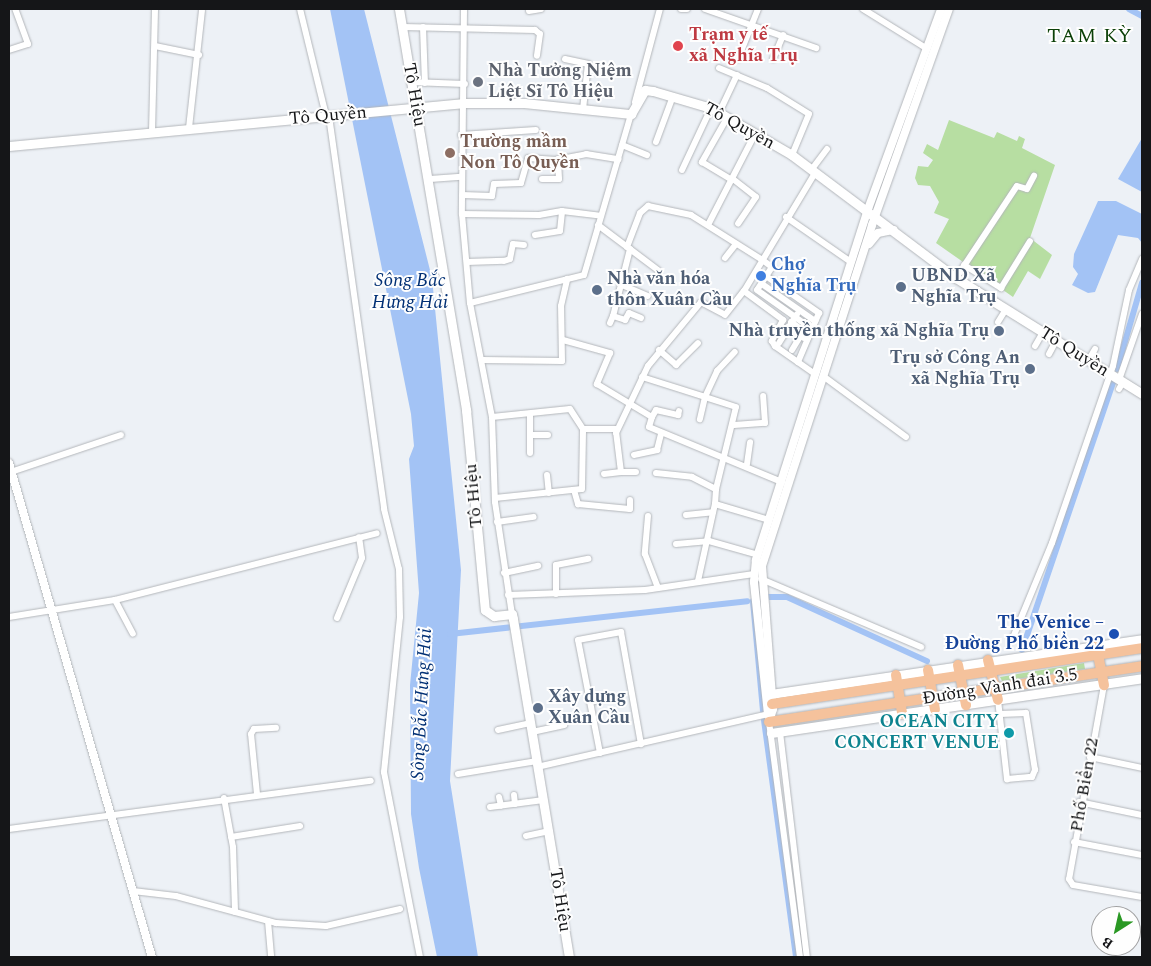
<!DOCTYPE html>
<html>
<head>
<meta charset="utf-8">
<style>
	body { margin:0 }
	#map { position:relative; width:1151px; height:966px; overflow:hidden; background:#edf1f6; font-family:Spectral,serif }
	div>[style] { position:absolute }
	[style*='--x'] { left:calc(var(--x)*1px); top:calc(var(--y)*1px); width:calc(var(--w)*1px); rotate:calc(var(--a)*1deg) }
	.green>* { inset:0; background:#b7dea2 }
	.water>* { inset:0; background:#a3c3f5 }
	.canal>* { height:6px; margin:-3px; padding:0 3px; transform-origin:3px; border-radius:3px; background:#a3c3f5 }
	.roads { filter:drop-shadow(0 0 1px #b3b6ba) drop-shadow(0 0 1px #b3b6ba) }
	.minor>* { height:6px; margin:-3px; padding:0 3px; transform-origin:3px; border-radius:3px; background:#fff }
	.tertiary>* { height:8px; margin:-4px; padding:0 4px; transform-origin:4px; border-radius:4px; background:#fff }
	.secondary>* { height:9px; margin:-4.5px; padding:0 4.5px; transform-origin:4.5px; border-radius:4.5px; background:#fff }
	.primary>* { height:10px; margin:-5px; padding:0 5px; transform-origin:5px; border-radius:5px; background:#f5c29c }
	.dots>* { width:14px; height:14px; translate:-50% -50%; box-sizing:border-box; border:2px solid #fefefe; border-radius:50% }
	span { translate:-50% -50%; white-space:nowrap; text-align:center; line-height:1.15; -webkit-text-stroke:4px #fefefe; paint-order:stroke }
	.health-label { font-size:18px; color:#be3a42; font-weight:700 }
	.left { translate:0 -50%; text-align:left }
	.worship-label { font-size:18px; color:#5b616d; font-weight:700 }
	.street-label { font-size:18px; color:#151618 }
	.education-label { font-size:18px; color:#785e54; font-weight:700 }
	.shop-label { font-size:18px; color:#366cbe; font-weight:700 }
	.service-label { font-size:18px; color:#4e5e75; font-weight:700 }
	.right { translate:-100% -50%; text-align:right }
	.transit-label { font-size:18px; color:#164399; font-weight:700 }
	.culture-label { font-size:18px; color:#0d838f; font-weight:700 }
	.water-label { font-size:19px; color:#002f74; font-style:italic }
	.quarter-label { font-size:20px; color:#0b4008; letter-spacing:1px }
	.frame { position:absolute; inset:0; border:10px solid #151618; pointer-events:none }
	.north { position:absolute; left:1091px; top:906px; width:50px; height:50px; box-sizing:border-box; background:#fefefe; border:1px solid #a1a1a2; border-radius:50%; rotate:215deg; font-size:14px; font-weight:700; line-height:20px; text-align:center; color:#151618 }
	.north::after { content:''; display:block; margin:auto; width:18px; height:22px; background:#2a9824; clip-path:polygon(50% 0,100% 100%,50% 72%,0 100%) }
</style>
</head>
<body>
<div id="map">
	<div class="green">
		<i style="clip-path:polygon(949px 120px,994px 138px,997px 132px,1017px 141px,1019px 136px,1025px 139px,1022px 148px,1055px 165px,1030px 238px,1052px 255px,1040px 279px,1028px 271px,1013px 297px,936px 243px,949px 219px,934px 213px,939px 202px,930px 186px,918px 185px,915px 178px,918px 166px,928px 167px,933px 160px,923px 153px,927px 144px,938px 150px)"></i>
		<i style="clip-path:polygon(1084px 663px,1085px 669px,1002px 681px,1000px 677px)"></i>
	</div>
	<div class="water">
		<i style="clip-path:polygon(330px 9px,364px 9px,432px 278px,461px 570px,450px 781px,478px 957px,437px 957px,419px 868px,411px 814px,410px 685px,419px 593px,409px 459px,414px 446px,411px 414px)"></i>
		<i style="clip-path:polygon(1142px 138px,1142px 192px,1118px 179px)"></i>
		<i style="clip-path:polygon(1098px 201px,1116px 201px,1142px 214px,1142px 243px,1138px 238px,1118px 235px,1095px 292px,1088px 293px,1072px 285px,1078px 274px,1073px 267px,1074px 254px)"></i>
	</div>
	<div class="canal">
		<i style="--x:1129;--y:9;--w:15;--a:28"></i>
		<i style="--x:1117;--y:369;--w:90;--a:-73.8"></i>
		<i style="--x:765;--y:597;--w:22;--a:0"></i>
		<i style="--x:787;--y:597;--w:154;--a:24.6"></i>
		<i style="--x:753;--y:601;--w:110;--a:84.8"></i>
		<i style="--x:450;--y:634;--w:299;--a:-6.3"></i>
		<i style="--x:1022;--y:650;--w:282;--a:-71.2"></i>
		<i style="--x:764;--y:720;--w:239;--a:82.3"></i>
	</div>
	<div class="roads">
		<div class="minor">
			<i style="--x:300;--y:9;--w:110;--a:76.3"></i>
			<i style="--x:464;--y:9;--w:205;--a:90.6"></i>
			<i style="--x:462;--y:214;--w:89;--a:84.9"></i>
			<i style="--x:470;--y:303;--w:116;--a:79.1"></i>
			<i style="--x:492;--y:417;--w:85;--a:88"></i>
			<i style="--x:495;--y:502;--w:113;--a:81.4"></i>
			<i style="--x:681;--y:9;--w:6;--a:0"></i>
			<i style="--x:705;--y:9;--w:118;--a:19.4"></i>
			<i style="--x:863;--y:9;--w:74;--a:31.8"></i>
			<i style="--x:529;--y:11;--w:12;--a:-9"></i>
			<i style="--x:403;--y:27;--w:132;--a:1.3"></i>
			<i style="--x:535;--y:30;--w:6;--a:39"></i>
			<i style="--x:540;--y:34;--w:22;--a:98"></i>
			<i style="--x:423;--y:27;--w:56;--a:88"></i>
			<i style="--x:155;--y:46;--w:45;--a:11.6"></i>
			<i style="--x:9;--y:50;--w:20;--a:-18"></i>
			<i style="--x:28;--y:44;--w:37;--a:-110"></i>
			<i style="--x:565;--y:59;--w:24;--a:12"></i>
			<i style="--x:588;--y:64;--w:45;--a:96.3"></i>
			<i style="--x:738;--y:59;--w:54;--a:-68.2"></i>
			<i style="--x:773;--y:59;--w:26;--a:-67"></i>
			<i style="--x:719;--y:68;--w:52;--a:22.6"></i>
			<i style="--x:767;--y:88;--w:49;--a:31.8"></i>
			<i style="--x:809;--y:114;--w:44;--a:112.5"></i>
			<i style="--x:411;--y:82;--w:54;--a:2.1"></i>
			<i style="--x:635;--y:102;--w:96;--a:-75"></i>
			<i style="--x:719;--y:113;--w:42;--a:-64.7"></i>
			<i style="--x:329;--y:116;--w:397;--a:82"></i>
			<i style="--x:384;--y:509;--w:62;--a:76"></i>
			<i style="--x:399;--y:569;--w:48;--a:88.8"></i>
			<i style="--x:400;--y:617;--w:156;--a:95.9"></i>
			<i style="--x:384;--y:772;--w:188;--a:79"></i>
			<i style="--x:727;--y:118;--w:51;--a:119.6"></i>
			<i style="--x:702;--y:162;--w:35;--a:31"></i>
			<i style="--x:189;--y:128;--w:118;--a:-83.7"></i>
			<i style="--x:152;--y:132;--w:123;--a:-88.6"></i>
			<i style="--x:461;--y:135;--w:75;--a:-3.8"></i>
			<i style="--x:656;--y:142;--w:49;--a:-69.7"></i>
			<i style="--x:622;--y:145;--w:27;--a:22"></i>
			<i style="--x:812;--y:169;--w:25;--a:-53"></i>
			<i style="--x:682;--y:170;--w:68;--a:-64.9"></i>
			<i style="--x:815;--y:173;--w:138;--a:121"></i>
			<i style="--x:744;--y:291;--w:49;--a:36.6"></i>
			<i style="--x:783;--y:320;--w:24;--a:118"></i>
			<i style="--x:772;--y:341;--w:6;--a:59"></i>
			<i style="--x:775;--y:346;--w:49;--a:35"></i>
			<i style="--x:430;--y:179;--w:31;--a:-4"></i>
			<i style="--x:542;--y:179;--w:17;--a:0"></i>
			<i style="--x:559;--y:179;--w:20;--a:-93"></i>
			<i style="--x:733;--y:179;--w:29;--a:38"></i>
			<i style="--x:756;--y:197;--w:32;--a:124"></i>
			<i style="--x:462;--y:195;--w:30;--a:2"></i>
			<i style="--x:492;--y:196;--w:12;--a:-81"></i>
			<i style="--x:494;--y:184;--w:27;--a:-2"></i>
			<i style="--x:521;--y:183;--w:26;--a:-74"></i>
			<i style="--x:528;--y:158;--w:28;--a:4"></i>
			<i style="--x:556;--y:160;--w:31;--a:-11"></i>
			<i style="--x:586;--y:154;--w:33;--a:9"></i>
			<i style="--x:462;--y:214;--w:77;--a:0.7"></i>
			<i style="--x:539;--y:215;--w:23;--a:-10"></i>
			<i style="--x:786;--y:217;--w:79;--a:34.7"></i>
			<i style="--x:598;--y:225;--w:75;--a:36.9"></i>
			<i style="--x:708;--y:225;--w:100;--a:-62.7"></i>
			<i style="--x:535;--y:235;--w:25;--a:-9"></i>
			<i style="--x:560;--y:231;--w:20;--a:-84"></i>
			<i style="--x:562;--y:211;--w:38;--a:7"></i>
			<i style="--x:627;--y:247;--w:36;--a:-69"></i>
			<i style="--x:640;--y:213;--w:11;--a:-41"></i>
			<i style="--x:648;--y:206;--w:44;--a:11.8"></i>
			<i style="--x:691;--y:215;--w:83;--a:32.2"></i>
			<i style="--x:761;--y:259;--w:14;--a:36"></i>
			<i style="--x:772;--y:267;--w:27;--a:123"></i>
			<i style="--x:757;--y:290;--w:67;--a:35.3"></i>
			<i style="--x:812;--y:329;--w:36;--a:113"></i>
			<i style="--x:630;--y:249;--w:69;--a:104.2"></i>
			<i style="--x:613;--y:316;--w:13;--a:18"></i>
			<i style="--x:625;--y:320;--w:8;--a:-60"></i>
			<i style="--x:629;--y:313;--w:13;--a:23"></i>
			<i style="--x:725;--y:258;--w:18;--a:-52"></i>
			<i style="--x:467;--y:262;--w:37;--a:-2"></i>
			<i style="--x:504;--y:261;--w:6;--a:-18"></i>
			<i style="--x:510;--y:259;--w:15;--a:-79"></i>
			<i style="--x:513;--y:244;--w:11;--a:5"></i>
			<i style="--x:964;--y:265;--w:44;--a:31.9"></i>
			<i style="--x:1001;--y:288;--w:55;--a:-58.3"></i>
			<i style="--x:766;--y:276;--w:65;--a:34.9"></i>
			<i style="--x:819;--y:313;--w:17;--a:114"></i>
			<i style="--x:956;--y:278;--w:110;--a:-56.5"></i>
			<i style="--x:1017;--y:186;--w:10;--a:17"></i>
			<i style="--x:1027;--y:189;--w:15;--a:-62"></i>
			<i style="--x:762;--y:284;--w:65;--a:34.9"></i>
			<i style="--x:622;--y:285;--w:28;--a:23"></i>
			<i style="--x:470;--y:303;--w:117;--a:-13.8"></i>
			<i style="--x:584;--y:275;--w:168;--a:-73.7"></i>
			<i style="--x:791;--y:322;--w:19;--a:35"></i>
			<i style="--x:998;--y:322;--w:15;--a:-58"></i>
			<i style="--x:610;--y:323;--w:8;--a:-67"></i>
			<i style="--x:788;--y:327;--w:19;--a:35"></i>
			<i style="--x:563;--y:340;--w:49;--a:15.5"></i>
			<i style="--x:610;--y:353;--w:34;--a:113"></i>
			<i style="--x:597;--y:384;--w:64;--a:31"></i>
			<i style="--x:652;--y:417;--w:10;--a:107"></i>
			<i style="--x:649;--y:427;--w:144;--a:22.5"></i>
			<i style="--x:779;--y:343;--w:34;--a:-58"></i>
			<i style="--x:1035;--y:346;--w:16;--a:-60"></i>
			<i style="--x:659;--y:350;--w:23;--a:41"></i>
			<i style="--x:676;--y:365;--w:31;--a:-45"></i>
			<i style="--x:792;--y:350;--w:31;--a:-59"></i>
			<i style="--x:1049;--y:354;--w:15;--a:-62"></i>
			<i style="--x:482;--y:360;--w:80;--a:0.7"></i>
			<i style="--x:562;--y:361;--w:55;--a:-91"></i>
			<i style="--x:561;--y:306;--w:28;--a:-77"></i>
			<i style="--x:1088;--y:361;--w:14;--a:-60"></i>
			<i style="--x:823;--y:376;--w:103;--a:36.3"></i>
			<i style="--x:642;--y:377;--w:66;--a:17.6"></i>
			<i style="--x:705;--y:397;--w:23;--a:103"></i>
			<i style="--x:1119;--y:380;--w:70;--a:-70.8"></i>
			<i style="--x:1119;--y:389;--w:8;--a:-60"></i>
			<i style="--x:530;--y:414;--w:39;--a:90"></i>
			<i style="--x:492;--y:417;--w:78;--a:-5.9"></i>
			<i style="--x:570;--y:409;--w:24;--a:57"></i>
			<i style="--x:583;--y:429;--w:34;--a:0"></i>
			<i style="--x:652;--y:417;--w:8;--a:-60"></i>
			<i style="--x:656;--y:410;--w:23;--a:13"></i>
			<i style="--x:678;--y:415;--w:4;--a:-76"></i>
			<i style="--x:734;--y:425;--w:31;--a:-4"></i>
			<i style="--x:765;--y:423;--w:27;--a:-94"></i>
			<i style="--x:531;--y:435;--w:17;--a:0"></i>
			<i style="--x:634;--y:455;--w:24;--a:-12"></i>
			<i style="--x:657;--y:450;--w:16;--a:-76"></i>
			<i style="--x:747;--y:464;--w:22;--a:-82"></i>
			<i style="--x:11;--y:472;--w:116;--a:-18.6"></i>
			<i style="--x:636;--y:472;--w:15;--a:180"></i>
			<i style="--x:621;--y:472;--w:39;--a:-97"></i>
			<i style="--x:616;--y:433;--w:74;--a:-64.5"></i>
			<i style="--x:648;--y:366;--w:83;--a:-50.4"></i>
			<i style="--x:701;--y:302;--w:27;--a:28"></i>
			<i style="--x:725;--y:315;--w:31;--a:-52"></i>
			<i style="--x:656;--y:473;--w:36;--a:6"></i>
			<i style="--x:692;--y:477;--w:27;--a:27"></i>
			<i style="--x:716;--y:489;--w:84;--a:-76.3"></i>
			<i style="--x:736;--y:407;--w:33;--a:-162"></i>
			<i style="--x:705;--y:397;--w:29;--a:-65"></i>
			<i style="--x:717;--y:371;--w:26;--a:-47"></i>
			<i style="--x:604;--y:474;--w:17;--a:-7"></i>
			<i style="--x:547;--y:475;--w:18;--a:84"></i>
			<i style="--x:574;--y:490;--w:15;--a:74"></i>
			<i style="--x:578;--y:504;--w:52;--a:5.5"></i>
			<i style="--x:630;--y:509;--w:9;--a:-90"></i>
			<i style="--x:495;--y:498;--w:87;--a:-5.9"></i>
			<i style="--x:582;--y:489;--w:60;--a:-89"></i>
			<i style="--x:715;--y:504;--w:15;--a:-86"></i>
			<i style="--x:686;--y:515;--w:27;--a:-6"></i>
			<i style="--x:648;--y:516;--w:38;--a:95"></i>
			<i style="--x:645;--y:554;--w:36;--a:69"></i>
			<i style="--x:497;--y:522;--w:37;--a:-8"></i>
			<i style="--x:676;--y:544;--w:33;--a:-5"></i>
			<i style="--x:709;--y:541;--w:51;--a:15.9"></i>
			<i style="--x:504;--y:573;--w:35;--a:-12"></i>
			<i style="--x:761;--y:579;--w:174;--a:23"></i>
			<i style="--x:698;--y:581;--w:79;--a:-77.6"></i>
			<i style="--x:715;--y:504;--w:56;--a:16.5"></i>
			<i style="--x:556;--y:594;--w:29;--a:-90"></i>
			<i style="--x:556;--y:565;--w:33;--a:-11"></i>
			<i style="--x:508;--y:595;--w:137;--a:-2.1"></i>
			<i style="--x:645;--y:590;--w:110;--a:-8.4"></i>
			<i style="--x:115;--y:600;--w:38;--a:62"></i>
			<i style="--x:9;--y:617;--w:107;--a:-9.1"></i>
			<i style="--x:115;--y:600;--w:270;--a:-14.3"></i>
			<i style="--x:337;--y:618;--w:65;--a:-67.4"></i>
			<i style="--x:362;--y:558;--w:21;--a:-98"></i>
			<i style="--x:1012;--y:640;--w:105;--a:-67.6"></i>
			<i style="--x:1052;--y:543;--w:187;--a:-71"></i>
			<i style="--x:1113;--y:366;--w:78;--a:-78.1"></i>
			<i style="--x:1129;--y:290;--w:34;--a:-67"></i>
			<i style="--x:1104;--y:685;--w:197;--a:100.2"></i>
			<i style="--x:1069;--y:879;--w:7;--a:56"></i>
			<i style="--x:1073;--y:885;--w:70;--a:9.9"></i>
			<i style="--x:998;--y:700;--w:80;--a:83.5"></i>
			<i style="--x:1007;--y:779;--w:25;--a:-5"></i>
			<i style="--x:1032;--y:777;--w:8;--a:-67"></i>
			<i style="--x:1035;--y:770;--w:58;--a:-99"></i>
			<i style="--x:1026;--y:713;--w:26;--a:178"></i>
			<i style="--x:590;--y:702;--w:22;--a:-13"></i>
			<i style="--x:498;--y:730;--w:34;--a:-12"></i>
			<i style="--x:532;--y:732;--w:33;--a:-12"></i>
			<i style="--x:780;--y:732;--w:227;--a:83.2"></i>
			<i style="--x:600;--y:753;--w:115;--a:-101"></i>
			<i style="--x:578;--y:640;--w:44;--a:-10.5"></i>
			<i style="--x:621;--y:632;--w:114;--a:79.9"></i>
			<i style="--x:1090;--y:757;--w:53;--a:11.9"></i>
			<i style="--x:537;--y:767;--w:237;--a:-12.9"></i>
			<i style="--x:768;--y:714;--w:245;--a:82.5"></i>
			<i style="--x:458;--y:774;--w:80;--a:-9.3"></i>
			<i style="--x:257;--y:794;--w:60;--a:-95.7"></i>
			<i style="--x:251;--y:734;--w:6;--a:-59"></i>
			<i style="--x:254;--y:729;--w:22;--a:-3"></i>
			<i style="--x:514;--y:795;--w:9;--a:84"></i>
			<i style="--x:499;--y:797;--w:9;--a:77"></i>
			<i style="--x:224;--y:798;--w:50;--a:79.6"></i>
			<i style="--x:233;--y:847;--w:65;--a:88.2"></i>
			<i style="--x:1079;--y:802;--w:64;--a:11.7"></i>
			<i style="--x:490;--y:807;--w:54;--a:-7.4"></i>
			<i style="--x:9;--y:829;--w:365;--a:-7.6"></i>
			<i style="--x:526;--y:836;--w:24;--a:-12"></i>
			<i style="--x:231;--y:837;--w:70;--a:-9.1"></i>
			<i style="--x:1074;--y:842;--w:69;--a:10.8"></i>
			<i style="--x:133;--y:891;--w:43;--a:6.6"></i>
			<i style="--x:176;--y:896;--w:104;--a:15.1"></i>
			<i style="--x:276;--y:923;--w:50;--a:3.4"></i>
			<i style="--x:326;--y:926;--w:76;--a:-12.9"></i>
			<i style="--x:268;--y:921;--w:36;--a:85"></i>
		</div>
		<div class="tertiary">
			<i style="--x:869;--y:244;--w:14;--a:-51"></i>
			<i style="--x:878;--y:233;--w:16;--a:-11"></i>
			<i style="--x:9;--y:463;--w:514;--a:73.86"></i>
			<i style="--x:768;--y:714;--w:133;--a:-96.1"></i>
			<i style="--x:754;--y:582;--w:22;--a:-85"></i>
			<i style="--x:756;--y:560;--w:368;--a:-72.3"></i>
			<i style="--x:868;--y:209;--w:213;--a:-69.9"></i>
			<i style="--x:769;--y:722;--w:14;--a:-73"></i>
			<i style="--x:773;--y:709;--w:143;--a:-94.4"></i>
			<i style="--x:762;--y:566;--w:358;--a:-72.1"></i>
			<i style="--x:872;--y:225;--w:229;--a:-70.4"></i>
		</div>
		<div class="secondary">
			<i style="--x:399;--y:9;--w:407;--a:80.5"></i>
			<i style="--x:466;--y:410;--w:201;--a:84.6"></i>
			<i style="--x:485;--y:610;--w:11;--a:34"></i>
			<i style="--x:494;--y:616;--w:18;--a:-6"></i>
			<i style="--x:512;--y:614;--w:5;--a:79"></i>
			<i style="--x:513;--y:619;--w:343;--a:80.6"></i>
			<i style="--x:9;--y:146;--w:455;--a:-5.4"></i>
			<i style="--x:462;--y:103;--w:62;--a:0"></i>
			<i style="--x:524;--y:103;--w:108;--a:5.9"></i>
			<i style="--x:631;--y:114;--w:28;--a:-60"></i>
			<i style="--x:645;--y:90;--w:8;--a:7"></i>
			<i style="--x:653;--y:91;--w:60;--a:16.3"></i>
			<i style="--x:711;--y:108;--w:94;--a:30.1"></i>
			<i style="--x:792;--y:155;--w:205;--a:36.9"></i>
			<i style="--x:956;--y:278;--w:219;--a:31.9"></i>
			<i style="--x:771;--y:694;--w:375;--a:-8.4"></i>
			<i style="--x:771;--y:733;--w:375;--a:-8.4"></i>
		</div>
		<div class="primary">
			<i style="--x:1096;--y:644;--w:42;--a:79"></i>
			<i style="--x:988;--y:660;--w:41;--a:76"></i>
			<i style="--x:958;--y:665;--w:41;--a:78.7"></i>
			<i style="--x:928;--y:670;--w:40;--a:80"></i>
			<i style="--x:896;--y:675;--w:39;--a:81"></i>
			<i style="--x:772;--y:704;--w:374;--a:-8.6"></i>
			<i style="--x:769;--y:722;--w:377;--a:-8.5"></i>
		</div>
	</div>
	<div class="dots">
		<i style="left:678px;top:46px;background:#e0444e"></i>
		<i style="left:478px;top:82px;background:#6b7280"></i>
		<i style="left:450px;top:153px;background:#8d6e63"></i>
		<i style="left:761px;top:276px;background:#3f7fe0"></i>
		<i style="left:901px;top:287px;background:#5c6f8a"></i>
		<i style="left:597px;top:290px;background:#5c6f8a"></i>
		<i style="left:999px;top:331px;background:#5c6f8a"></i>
		<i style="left:1030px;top:369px;background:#5c6f8a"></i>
		<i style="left:1114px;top:634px;background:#1a4fb4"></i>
		<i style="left:538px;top:708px;background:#5c6f8a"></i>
		<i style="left:1009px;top:733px;background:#0f9aa8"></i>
	</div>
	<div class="health-label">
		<span class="left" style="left:689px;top:46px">Trạm y tế<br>xã Nghĩa Trụ</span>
	</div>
	<div class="worship-label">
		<span class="left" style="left:488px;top:82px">Nhà Tưởng Niệm<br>Liệt Sĩ Tô Hiệu</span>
	</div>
	<div class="street-label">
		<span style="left:414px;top:95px;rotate:80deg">Tô Hiệu</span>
		<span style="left:328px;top:116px;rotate:-5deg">Tô Quyền</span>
		<span style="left:739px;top:126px;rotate:29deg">Tô Quyền</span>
		<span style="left:1074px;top:352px;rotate:32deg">Tô Quyền</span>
		<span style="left:474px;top:496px;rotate:-95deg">Tô Hiệu</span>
		<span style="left:1000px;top:687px;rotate:-9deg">Đường Vành đai 3.5</span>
		<span style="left:1085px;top:785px;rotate:-80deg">Phố Biển 22</span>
		<span style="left:560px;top:900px;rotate:81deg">Tô Hiệu</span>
	</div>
	<div class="education-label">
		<span class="left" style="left:460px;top:153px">Trường mầm<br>Non Tô Quyền</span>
	</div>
	<div class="shop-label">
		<span class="left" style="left:771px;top:276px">Chợ<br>Nghĩa Trụ</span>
	</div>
	<div class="service-label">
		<span class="left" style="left:911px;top:287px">UBND Xã<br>Nghĩa Trụ</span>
		<span class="left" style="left:607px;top:290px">Nhà văn hóa<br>thôn Xuân Cầu</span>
		<span class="right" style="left:989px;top:331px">Nhà truyền thống xã Nghĩa Trụ</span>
		<span class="right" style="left:1020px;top:369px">Trụ sở Công An<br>xã Nghĩa Trụ</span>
		<span class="left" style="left:548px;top:708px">Xây dựng<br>Xuân Cầu</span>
	</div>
	<div class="transit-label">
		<span class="right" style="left:1104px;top:634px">The Venice –<br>Đường Phố biển 22</span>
	</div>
	<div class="culture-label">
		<span class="right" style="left:999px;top:733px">OCEAN CITY<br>CONCERT VENUE</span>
	</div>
	<div class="water-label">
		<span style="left:410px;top:292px">Sông Bắc<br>Hưng Hải</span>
		<span style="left:422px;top:704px;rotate:-87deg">Sông Bắc Hưng Hải</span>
	</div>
	<div class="quarter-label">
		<span style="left:1090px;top:36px">TAM KỲ</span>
	</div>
	<div class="frame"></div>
	<div class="north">B</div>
</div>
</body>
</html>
